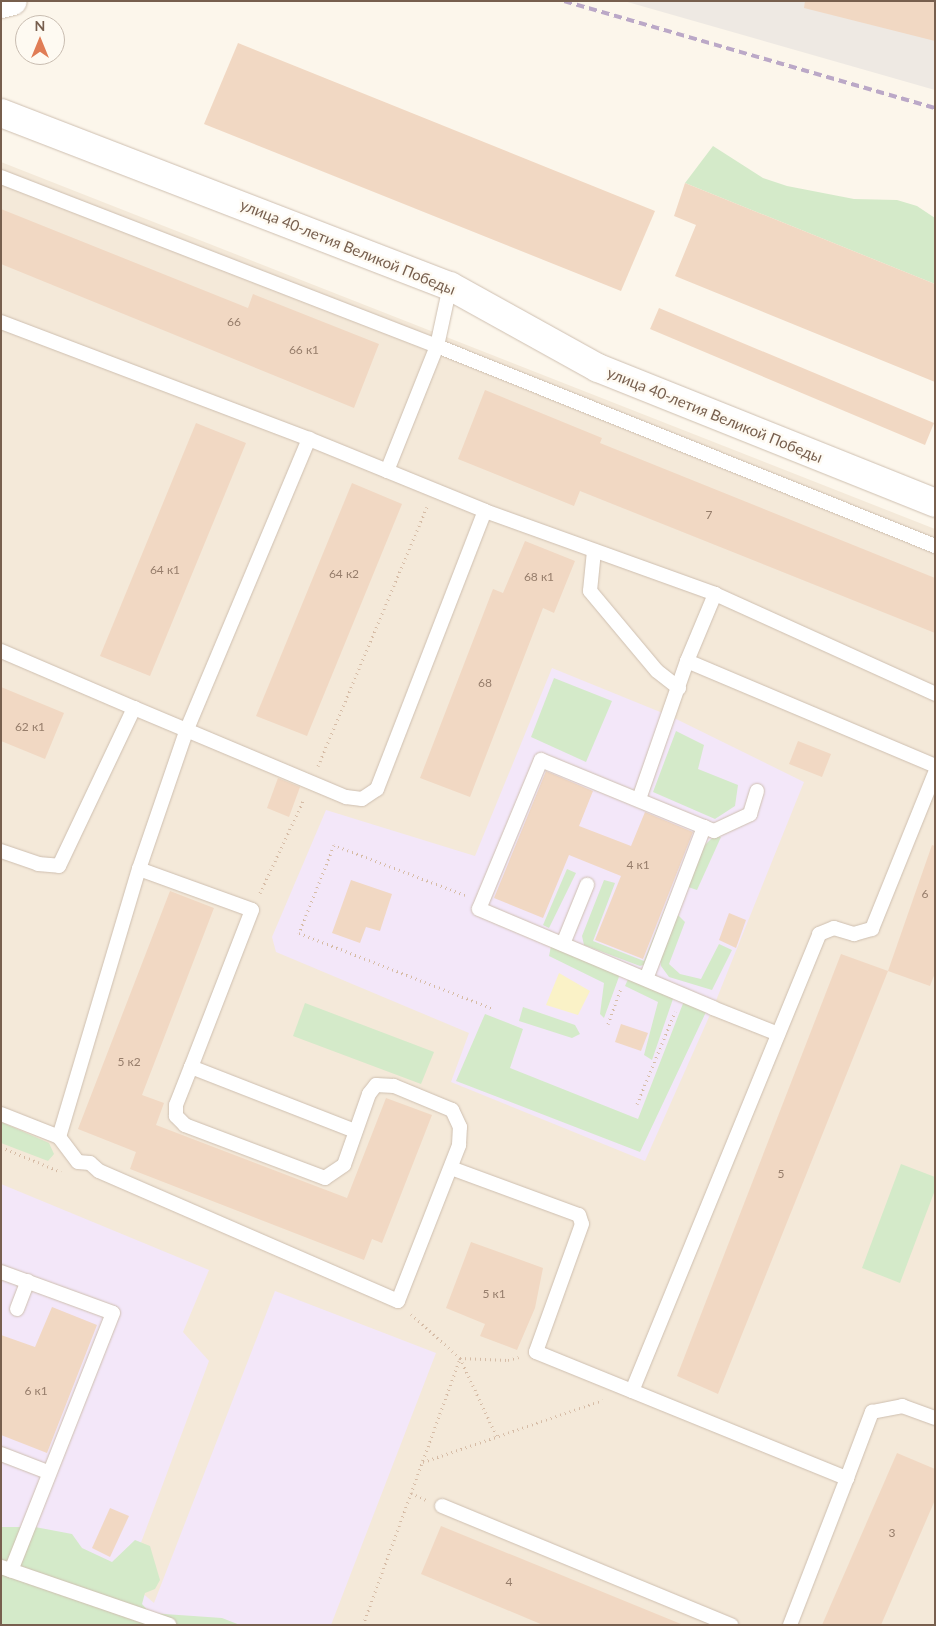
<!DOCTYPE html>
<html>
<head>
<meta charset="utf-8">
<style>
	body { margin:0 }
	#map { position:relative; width:936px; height:1626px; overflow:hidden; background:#fcf6eb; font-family:Lato,sans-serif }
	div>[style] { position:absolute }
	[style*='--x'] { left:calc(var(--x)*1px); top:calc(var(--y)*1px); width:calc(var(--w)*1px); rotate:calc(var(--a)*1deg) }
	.residential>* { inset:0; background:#f4e9d9 }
	.industrial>* { inset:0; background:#eee9e3 }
	.education>* { inset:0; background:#f3e7f9 }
	.green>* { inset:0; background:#d4eac9 }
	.sand>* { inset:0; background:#faf2c7 }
	.building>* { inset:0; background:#f1d8c3 }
	.path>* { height:3px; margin-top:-1.5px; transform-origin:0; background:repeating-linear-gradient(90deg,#d6bca6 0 1px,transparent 0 5px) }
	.roads { filter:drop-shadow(0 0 1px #cebfb0) drop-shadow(0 0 1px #cebfb0) }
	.lane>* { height:14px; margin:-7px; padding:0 7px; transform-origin:7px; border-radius:7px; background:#fff }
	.street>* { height:28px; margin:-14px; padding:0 14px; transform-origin:14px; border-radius:14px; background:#fff }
	.secondary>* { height:28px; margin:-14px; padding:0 14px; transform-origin:14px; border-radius:14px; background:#fff }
	.rail>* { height:4px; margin-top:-2px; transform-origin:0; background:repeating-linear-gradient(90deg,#bba8c7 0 8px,transparent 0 13px) }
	span { translate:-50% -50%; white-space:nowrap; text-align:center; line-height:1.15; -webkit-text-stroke:4.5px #fefaf2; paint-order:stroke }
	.number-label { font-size:12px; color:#967d6b }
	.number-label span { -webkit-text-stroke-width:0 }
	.street-label { font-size:15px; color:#775f4e }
	.frame { position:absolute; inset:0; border:2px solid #775f4e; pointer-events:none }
	.north { position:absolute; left:15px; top:15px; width:50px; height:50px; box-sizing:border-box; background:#fefaf2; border:1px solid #c8bcb0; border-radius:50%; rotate:0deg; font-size:14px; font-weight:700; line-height:20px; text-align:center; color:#775f4e }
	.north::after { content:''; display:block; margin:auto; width:18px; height:22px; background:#e07d56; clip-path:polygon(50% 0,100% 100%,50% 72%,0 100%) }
</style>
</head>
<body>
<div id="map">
	<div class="residential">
		<i style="clip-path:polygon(1px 162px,935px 529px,935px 1625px,1px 1625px)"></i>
	</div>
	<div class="industrial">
		<i style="clip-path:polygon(624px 1px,935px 1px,935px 91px,935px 90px)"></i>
	</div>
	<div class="education">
		<i style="clip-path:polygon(552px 668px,670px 716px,804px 782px,713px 1008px,645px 1161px,451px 1082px,469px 1033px,276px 952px,272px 937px,326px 810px,475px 856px)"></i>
		<i style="clip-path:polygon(1px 1184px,209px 1270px,183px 1332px,209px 1361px,127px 1580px,154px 1603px,275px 1291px,436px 1353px,331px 1625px,10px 1625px,1px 1547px)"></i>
	</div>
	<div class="green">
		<i style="clip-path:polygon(713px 146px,763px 178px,787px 186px,854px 199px,897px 200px,917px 206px,935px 218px,935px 284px,685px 183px)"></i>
		<i style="clip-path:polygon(554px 678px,612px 701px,586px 762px,531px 737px)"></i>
		<i style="clip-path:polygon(676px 731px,704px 745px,698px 769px,738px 785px,735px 806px,715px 819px,653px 792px)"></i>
		<i style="clip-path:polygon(713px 837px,721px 837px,697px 890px,688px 887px,702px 848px)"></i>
		<i style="clip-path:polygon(567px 869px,576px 873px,549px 928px,543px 925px)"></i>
		<i style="clip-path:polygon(604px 880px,615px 883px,593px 941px,644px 961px,672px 891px,675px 893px,647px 964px,640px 966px,584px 945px,582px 936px)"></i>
		<i style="clip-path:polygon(677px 914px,685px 922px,669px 964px,680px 974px,701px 979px,719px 944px,732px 950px,712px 990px,669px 977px,661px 966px,660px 957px)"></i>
		<i style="clip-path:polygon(551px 946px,620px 974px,604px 1018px,600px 1014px,604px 983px,549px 956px)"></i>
		<i style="clip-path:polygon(629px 977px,674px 996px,652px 1060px,644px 1055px,658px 1002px,625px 986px)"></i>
		<i style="clip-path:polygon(684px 1001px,706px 1012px,640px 1152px,456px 1081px,485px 1014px,523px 1029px,510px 1068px,638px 1119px)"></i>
		<i style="clip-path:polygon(305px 1003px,434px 1052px,421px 1084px,293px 1036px)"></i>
		<i style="clip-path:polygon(523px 1007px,575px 1025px,580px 1034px,572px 1038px,519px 1021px)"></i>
		<i style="clip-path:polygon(1px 1122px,49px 1143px,54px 1154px,48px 1161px,1px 1143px)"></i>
		<i style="clip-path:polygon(901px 1164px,935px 1177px,935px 1190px,900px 1283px,862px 1268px)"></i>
		<i style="clip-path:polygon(1px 1527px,35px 1527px,72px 1534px,82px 1548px,112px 1562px,135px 1540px,150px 1546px,160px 1580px,155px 1589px,145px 1593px,142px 1604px,150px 1613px,222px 1618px,240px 1625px,1px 1625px)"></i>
	</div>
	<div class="sand">
		<i style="clip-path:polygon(559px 973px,590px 991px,578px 1015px,546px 1005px)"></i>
	</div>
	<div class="building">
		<i style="clip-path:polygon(805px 1px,935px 1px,935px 41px,804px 8px)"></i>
		<i style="clip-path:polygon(238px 43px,655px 211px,621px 291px,204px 124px)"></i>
		<i style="clip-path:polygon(685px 183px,935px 284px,935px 382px,675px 276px,696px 225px,674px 216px)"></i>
		<i style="clip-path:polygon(1px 209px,248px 308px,253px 294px,379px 344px,354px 408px,1px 264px)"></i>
		<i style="clip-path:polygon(659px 308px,934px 423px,925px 445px,650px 329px)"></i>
		<i style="clip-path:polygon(485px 390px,602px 438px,600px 443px,935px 578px,935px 633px,580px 491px,574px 506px,458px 459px)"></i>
		<i style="clip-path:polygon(196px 423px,246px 443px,150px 676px,100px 656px)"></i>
		<i style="clip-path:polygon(352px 483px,402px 504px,307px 736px,256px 716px)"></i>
		<i style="clip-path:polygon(525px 541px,575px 561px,554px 613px,543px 608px,470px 797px,420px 778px,493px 589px,503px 593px)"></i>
		<i style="clip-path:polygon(1px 687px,64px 713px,45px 759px,1px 741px)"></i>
		<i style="clip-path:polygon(798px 741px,831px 754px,822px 777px,789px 764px)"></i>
		<i style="clip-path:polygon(546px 771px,593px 791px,579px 826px,631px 846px,645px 812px,693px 832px,643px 959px,595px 940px,621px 876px,569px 855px,543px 918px,494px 898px)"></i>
		<i style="clip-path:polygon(278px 778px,300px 787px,289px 817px,267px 808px)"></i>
		<i style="clip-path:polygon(932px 845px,935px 846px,935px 973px,930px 986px,888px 971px)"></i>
		<i style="clip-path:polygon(351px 880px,392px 894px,380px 931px,366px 927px,360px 943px,332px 933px)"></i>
		<i style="clip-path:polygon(170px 891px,214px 908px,142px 1095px,164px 1103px,156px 1125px,347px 1198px,386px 1098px,432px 1115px,382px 1243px,372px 1239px,364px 1260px,130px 1169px,136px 1152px,78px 1129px)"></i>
		<i style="clip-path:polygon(729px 913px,746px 920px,736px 948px,719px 940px)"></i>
		<i style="clip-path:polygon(841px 954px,888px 971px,718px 1394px,677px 1376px)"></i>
		<i style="clip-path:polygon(621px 1024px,648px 1033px,641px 1051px,615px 1042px)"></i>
		<i style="clip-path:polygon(471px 1242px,543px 1268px,535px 1308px,517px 1350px,480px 1336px,485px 1324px,446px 1308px)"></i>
		<i style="clip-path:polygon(52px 1307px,97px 1325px,47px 1453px,1px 1435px,1px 1335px,35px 1347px)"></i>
		<i style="clip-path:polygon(897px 1453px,935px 1469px,935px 1500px,881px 1625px,822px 1625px)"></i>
		<i style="clip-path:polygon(110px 1508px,129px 1516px,110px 1557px,92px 1548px)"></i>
		<i style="clip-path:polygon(441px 1526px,681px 1624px,681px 1625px,543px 1625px,421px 1574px)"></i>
	</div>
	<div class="path">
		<i style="--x:318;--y:766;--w:281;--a:-67.2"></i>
		<i style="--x:260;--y:893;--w:104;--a:-64.9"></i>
		<i style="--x:465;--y:895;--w:140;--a:-159.1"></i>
		<i style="--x:334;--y:845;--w:95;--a:111.7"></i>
		<i style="--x:299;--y:933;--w:209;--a:21.3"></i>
		<i style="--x:608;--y:1024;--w:37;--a:-70"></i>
		<i style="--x:637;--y:1104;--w:100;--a:-67.6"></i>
		<i style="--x:1;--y:1147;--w:65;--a:22.6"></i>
		<i style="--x:411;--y:1314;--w:66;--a:41.9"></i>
		<i style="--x:460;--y:1358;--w:87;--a:64.9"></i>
		<i style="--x:460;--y:1358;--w:48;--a:2.4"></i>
		<i style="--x:508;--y:1360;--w:11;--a:-15"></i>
		<i style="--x:423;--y:1462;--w:190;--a:-19"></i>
		<i style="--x:411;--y:1493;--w:17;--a:25"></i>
		<i style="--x:363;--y:1625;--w:284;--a:-70"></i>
	</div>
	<div class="roads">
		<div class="lane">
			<i style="--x:1;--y:177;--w:468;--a:21.2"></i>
			<i style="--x:437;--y:346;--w:537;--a:21.88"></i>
			<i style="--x:1;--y:322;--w:329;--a:20.8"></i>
			<i style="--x:309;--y:439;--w:190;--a:22.2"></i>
			<i style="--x:485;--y:511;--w:245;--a:19.8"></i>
			<i style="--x:715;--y:594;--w:242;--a:24.4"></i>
			<i style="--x:387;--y:471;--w:135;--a:-68.2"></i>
			<i style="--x:437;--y:346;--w:61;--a:-77.8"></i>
			<i style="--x:594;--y:551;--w:40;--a:95.7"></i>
			<i style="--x:590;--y:591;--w:104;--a:50.1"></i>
			<i style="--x:657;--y:671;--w:28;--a:38"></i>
			<i style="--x:1;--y:651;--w:145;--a:23.2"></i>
			<i style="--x:687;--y:661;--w:269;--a:22.9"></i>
			<i style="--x:639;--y:799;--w:146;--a:-70.8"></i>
			<i style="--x:687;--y:661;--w:73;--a:-67.3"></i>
			<i style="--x:704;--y:827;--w:11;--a:22"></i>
			<i style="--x:714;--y:831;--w:40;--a:-25"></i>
			<i style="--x:750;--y:814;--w:24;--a:-73"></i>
			<i style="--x:1;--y:851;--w:39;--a:19"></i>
			<i style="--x:38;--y:864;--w:21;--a:5"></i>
			<i style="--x:59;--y:866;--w:175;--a:-64.6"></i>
			<i style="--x:134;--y:708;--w:230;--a:22.8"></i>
			<i style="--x:346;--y:797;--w:16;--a:7"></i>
			<i style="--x:362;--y:799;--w:18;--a:-34"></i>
			<i style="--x:377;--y:789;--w:298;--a:-68.8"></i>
			<i style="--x:139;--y:869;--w:148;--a:-71.1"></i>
			<i style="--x:187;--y:729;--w:315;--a:-67.2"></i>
			<i style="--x:563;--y:944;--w:64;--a:-67.9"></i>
			<i style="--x:646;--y:979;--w:163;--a:-69.1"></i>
			<i style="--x:704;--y:827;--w:176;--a:-157.7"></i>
			<i style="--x:541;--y:760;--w:161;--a:112.6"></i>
			<i style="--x:479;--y:909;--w:254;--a:22.9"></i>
			<i style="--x:713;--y:1008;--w:70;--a:21.8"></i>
			<i style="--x:1;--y:1114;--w:62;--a:21.6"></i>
			<i style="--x:59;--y:1137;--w:31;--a:53"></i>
			<i style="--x:78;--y:1162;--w:12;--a:5"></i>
			<i style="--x:90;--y:1163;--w:12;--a:42"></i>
			<i style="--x:99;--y:1171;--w:326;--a:23.5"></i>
			<i style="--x:398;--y:1301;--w:168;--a:-68.6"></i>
			<i style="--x:459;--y:1145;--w:18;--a:-87"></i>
			<i style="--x:460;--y:1127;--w:19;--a:-115"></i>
			<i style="--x:452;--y:1110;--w:63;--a:-157.5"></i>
			<i style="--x:394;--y:1086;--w:18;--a:-177"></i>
			<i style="--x:376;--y:1085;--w:11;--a:128"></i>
			<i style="--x:369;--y:1094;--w:75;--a:109.4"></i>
			<i style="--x:344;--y:1165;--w:23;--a:146"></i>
			<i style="--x:325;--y:1178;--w:150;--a:-159.3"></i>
			<i style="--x:185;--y:1125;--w:13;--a:-135"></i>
			<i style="--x:176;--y:1116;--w:11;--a:-90"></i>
			<i style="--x:176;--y:1105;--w:41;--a:-68.5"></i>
			<i style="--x:191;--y:1067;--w:176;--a:21.3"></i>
			<i style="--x:59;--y:1137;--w:280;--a:-73.4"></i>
			<i style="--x:139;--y:869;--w:120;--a:19.9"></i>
			<i style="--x:252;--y:910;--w:168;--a:111.2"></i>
			<i style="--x:451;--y:1168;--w:136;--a:20.2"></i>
			<i style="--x:579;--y:1215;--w:9;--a:72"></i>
			<i style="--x:582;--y:1224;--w:136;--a:109.8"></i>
			<i style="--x:536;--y:1352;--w:336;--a:22.1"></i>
			<i style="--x:847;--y:1478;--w:71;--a:-69.3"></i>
			<i style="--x:872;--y:1412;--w:31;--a:-11"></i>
			<i style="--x:902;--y:1406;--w:35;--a:20"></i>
			<i style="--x:1;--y:1272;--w:119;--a:20.1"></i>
			<i style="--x:113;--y:1313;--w:277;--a:111.6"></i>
			<i style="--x:17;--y:1309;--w:30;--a:-69"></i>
			<i style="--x:632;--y:1391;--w:494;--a:-67.7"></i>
			<i style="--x:819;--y:934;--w:16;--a:-22"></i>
			<i style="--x:834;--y:928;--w:21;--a:17"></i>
			<i style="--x:854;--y:934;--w:19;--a:-16"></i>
			<i style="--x:872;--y:929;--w:168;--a:-68"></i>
			<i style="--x:1;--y:1454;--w:50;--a:21"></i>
			<i style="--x:442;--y:1506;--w:313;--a:22.4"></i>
			<i style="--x:1;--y:1567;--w:178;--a:19"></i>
			<i style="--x:790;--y:1625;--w:158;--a:-68.8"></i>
		</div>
		<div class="street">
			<i style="--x:1;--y:113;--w:481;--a:21.1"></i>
			<i style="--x:450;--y:286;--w:169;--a:29"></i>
			<i style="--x:598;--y:368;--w:363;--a:21.8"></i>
		</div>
		<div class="secondary">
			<i style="--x:1;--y:4;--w:12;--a:-14"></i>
		</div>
	</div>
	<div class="rail">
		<i style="--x:564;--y:1;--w:386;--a:16.1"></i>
	</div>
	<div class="number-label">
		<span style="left:234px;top:322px">66</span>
		<span style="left:304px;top:350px">66 к1</span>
		<span style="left:709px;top:515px">7</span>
		<span style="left:165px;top:570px">64 к1</span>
		<span style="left:344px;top:574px">64 к2</span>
		<span style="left:539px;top:577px">68 к1</span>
		<span style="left:485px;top:683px">68</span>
		<span style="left:30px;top:727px">62 к1</span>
		<span style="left:638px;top:865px">4 к1</span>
		<span style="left:925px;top:894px">6</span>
		<span style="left:129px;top:1062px">5 к2</span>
		<span style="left:781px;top:1174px">5</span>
		<span style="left:494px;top:1294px">5 к1</span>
		<span style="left:36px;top:1391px">6 к1</span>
		<span style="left:892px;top:1533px">3</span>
		<span style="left:509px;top:1582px">4</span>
	</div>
	<div class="street-label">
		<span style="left:348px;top:247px;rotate:22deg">улица 40-летия Великой Победы</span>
		<span style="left:715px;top:415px;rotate:22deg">улица 40-летия Великой Победы</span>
	</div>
	<div class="frame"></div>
	<div class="north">N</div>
</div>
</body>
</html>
